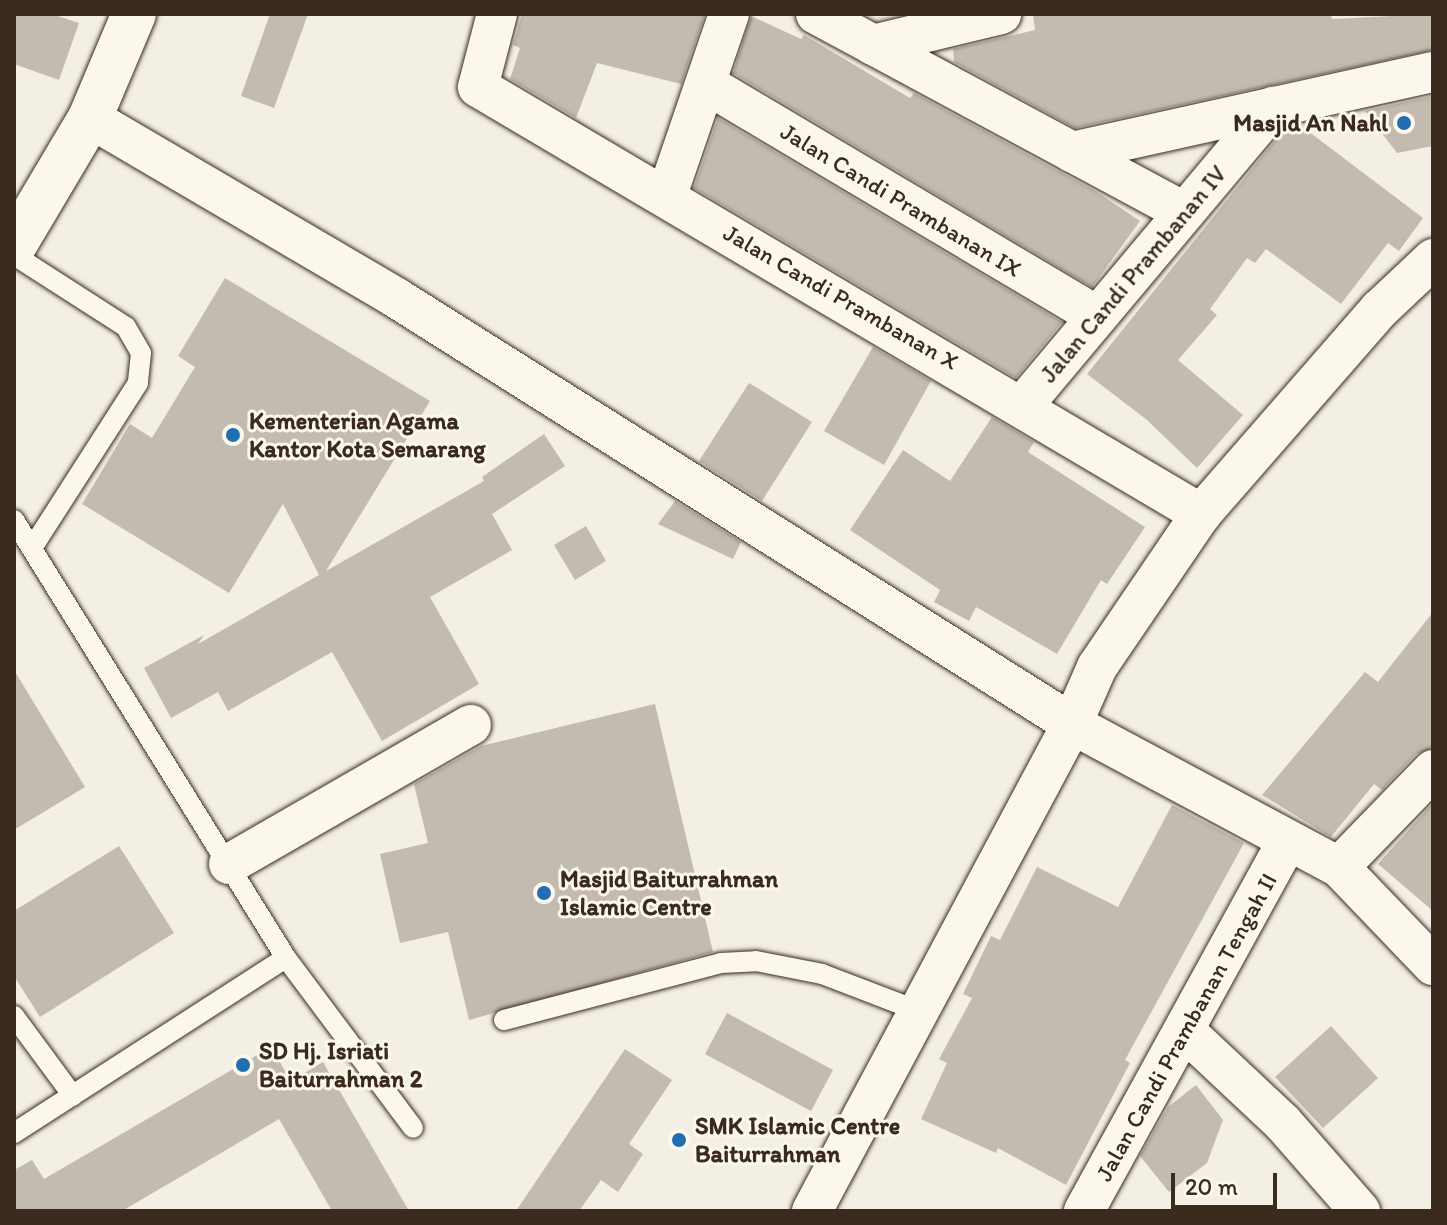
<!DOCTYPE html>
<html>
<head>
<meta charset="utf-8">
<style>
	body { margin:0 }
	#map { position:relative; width:1447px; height:1225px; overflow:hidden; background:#f3efe4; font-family:Itim,sans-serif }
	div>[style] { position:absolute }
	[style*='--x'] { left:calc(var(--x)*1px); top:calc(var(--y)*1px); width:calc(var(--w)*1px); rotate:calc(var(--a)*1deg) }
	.building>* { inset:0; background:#c3bbb0 }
	.roads { filter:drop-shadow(0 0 2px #3b2a1e) drop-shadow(0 0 2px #3b2a1e) }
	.service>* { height:20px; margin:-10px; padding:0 10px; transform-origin:10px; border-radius:10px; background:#fbf7ec }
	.minor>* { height:40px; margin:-20px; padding:0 20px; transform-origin:20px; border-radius:20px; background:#fbf7ec }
	.secondary>* { height:44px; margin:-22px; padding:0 22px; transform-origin:22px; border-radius:22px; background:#fbf7ec }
	.dots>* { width:22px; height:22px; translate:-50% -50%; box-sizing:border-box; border:4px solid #fbf7ec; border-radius:50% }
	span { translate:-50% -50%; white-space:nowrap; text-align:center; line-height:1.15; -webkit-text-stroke:6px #fbf7ec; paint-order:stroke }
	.poi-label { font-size:24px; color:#3b2a1e; font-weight:700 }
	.right { translate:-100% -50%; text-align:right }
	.left { translate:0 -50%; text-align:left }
	.street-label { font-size:24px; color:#3b2a1e }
	.frame { position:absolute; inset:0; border:16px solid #3b2a1e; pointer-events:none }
	.scale { position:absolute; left:1171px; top:1173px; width:106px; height:36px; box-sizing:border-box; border:4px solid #3b2a1e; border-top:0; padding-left:10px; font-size:24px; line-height:28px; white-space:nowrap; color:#3b2a1e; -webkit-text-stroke:6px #fbf7ec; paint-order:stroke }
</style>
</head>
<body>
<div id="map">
	<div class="building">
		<i style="clip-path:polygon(14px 14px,52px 14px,79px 23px,59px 80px,14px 64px)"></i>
		<i style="clip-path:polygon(270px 14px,308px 14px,274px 108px,241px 96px)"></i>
		<i style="clip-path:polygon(522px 14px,705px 14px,681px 84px,597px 63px,576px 118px,510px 79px,520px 48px,513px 45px)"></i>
		<i style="clip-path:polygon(1033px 14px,1331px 14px,1332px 19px,1433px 14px,1433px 50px,1075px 128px,954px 62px,953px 49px,1035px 30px)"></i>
		<i style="clip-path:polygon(751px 16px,801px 39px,804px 35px,910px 98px,914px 93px,1097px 192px,1140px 221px,1092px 287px,733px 73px)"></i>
		<i style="clip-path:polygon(1433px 96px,1433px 146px,1397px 153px,1365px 111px)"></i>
		<i style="clip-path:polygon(718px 118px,1062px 322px,1016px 378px,694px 188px)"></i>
		<i style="clip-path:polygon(1300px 125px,1423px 218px,1399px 251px,1388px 243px,1341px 304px,1266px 249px,1255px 263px,1247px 258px,1210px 309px,1217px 315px,1178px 360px,1243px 415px,1197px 468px,1147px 420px,1087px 374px,1285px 128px)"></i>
		<i style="clip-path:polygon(225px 278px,430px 401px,326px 571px,484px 481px,482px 477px,544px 434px,565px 466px,492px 514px,512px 550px,430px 597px,479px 684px,382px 741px,332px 652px,228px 711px,218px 692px,171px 718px,144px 668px,204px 635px,198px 644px,319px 575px,283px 504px,229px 593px,82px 504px,130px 424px,152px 438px,195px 367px,178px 356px)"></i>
		<i style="clip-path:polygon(873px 347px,931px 381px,884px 465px,824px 431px)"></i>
		<i style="clip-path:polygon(749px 383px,812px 422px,762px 501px,699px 461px)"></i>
		<i style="clip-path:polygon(992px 417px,1034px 442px,1028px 452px,1145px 527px,1107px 584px,1101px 580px,1057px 654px,976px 607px,969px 621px,934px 602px,940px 590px,850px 530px,903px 450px,950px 481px)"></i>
		<i style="clip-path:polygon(675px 501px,741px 542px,733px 559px,658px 524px)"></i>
		<i style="clip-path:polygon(586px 526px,606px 561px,575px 580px,554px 545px)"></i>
		<i style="clip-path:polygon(1433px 612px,1433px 748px,1416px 754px,1382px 790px,1374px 784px,1331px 837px,1262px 795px,1365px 672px,1378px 682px)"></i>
		<i style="clip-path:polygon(14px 670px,85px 787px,14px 830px)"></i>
		<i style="clip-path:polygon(655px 704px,713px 952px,469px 1020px,448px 932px,400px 943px,380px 854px,428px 843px,414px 784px,481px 746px)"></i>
		<i style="clip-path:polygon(1433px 803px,1433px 911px,1378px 864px)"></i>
		<i style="clip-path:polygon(1172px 805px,1244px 843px,1125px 1060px,1130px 1063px,1066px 1185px,998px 1148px,996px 1153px,921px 1119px,947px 1063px,939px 1059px,972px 998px,963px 994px,991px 936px,1000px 940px,1037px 867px,1118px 907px)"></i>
		<i style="clip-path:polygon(119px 846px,174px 933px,40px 1017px,14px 976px,14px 911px)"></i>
		<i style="clip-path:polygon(727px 1013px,833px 1070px,811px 1111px,705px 1054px)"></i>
		<i style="clip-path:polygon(1331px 1026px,1378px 1078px,1323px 1128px,1275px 1077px)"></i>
		<i style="clip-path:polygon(271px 1047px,291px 1081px,323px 1062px,409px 1211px,332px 1211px,279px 1119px,122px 1211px,14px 1211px,14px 1170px,32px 1160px,44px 1179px)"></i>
		<i style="clip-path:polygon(625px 1049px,672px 1080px,629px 1144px,643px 1154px,618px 1192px,601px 1180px,579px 1211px,516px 1211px)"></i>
		<i style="clip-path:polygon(1196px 1085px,1223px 1120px,1207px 1163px,1169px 1192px,1140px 1156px,1168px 1107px)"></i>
	</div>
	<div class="roads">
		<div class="service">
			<i style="--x:14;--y:255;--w:133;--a:32.7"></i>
			<i style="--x:126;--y:327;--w:30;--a:60"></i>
			<i style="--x:141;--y:353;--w:30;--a:96"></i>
			<i style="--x:138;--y:383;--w:196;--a:122.7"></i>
			<i style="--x:14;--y:520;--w:516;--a:58.16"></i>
			<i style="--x:286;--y:958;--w:212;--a:53.2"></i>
			<i style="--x:14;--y:1016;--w:99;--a:53.6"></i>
			<i style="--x:504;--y:1020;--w:224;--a:-14.7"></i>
			<i style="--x:721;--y:963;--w:35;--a:-3"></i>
			<i style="--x:756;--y:961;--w:67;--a:11.1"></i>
			<i style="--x:822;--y:974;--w:101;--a:21"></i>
			<i style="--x:14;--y:1133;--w:323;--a:-32.8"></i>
		</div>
		<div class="minor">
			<i style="--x:497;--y:14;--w:75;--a:104.6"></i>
			<i style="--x:478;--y:87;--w:840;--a:30.57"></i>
			<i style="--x:816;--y:14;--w:417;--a:28.3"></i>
			<i style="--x:873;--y:45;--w:132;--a:-13.6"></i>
			<i style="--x:706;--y:84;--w:455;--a:30.7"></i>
			<i style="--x:90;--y:118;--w:357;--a:30.4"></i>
			<i style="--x:398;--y:299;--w:797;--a:32.23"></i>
			<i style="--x:1072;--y:724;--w:303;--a:28.2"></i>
			<i style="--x:1339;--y:867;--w:136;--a:46.2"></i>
			<i style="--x:1072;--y:152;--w:370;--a:-12.5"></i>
			<i style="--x:667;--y:195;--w:191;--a:-71.1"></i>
			<i style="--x:1024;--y:404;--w:388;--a:-50"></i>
			<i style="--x:229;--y:864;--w:279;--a:-29.9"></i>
			<i style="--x:1339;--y:867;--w:135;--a:-45.9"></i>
			<i style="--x:1185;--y:1031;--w:134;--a:43.2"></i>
			<i style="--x:1283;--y:1123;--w:117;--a:48.8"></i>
			<i style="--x:812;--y:1211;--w:552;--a:-61.9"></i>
			<i style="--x:1072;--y:724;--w:62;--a:-66.3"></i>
			<i style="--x:1097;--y:667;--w:185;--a:-55.8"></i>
			<i style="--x:1201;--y:514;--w:272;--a:-48.9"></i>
			<i style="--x:1380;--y:309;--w:73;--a:-43.3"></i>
			<i style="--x:1084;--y:1211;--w:421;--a:-61.2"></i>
		</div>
		<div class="secondary">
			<i style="--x:14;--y:246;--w:149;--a:-59.3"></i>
			<i style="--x:90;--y:118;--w:113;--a:-67.1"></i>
		</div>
	</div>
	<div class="dots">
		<i style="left:1404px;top:123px;background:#1f6fb2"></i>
		<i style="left:233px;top:435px;background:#1f6fb2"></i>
		<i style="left:544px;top:893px;background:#1f6fb2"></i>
		<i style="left:243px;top:1065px;background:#1f6fb2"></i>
		<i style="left:679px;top:1140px;background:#1f6fb2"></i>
	</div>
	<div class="poi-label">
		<span class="right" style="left:1388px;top:123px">Masjid An Nahl</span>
		<span class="left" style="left:249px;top:435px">Kementerian Agama<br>Kantor Kota Semarang</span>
		<span class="left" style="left:560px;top:893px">Masjid Baiturrahman<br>Islamic Centre</span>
		<span class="left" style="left:259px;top:1065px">SD Hj. Isriati<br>Baiturrahman 2</span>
		<span class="left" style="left:695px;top:1140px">SMK Islamic Centre<br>Baiturrahman</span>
	</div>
	<div class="street-label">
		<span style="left:901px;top:200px;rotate:31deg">Jalan Candi Prambanan IX</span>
		<span style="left:1133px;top:274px;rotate:-50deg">Jalan Candi Prambanan IV</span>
		<span style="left:841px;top:297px;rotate:30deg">Jalan Candi Prambanan X</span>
		<span style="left:1186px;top:1027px;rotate:-61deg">Jalan Candi Prambanan Tengah II</span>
	</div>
	<div class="frame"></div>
	<div class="scale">20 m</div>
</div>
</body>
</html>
